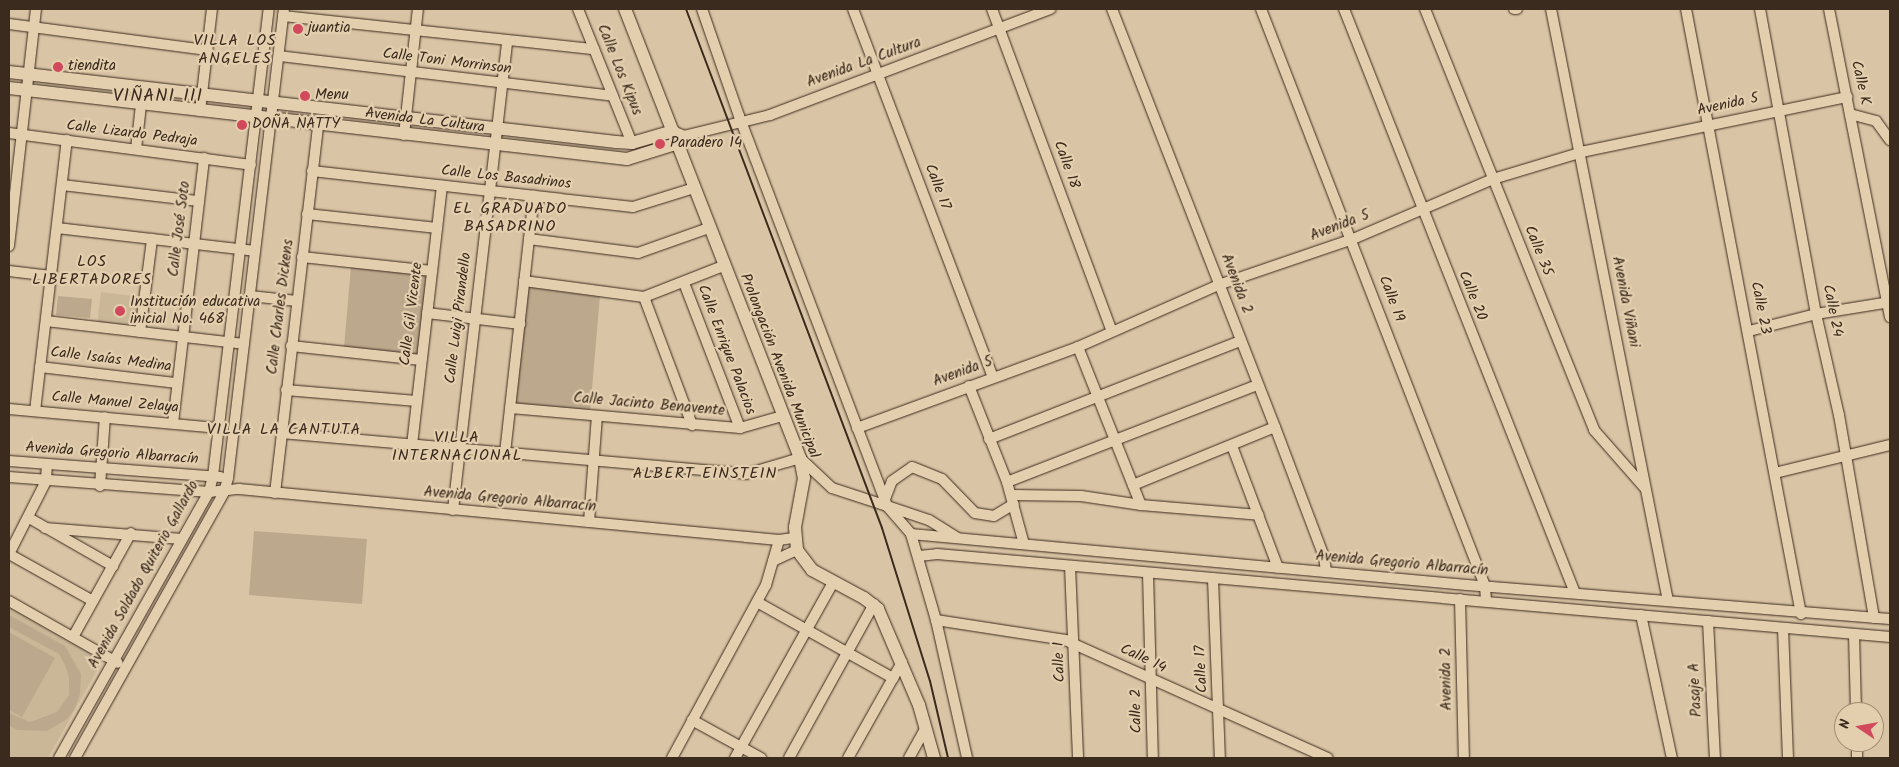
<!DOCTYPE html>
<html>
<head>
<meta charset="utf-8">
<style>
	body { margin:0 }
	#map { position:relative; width:1899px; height:767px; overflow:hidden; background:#d9c5a5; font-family:Kalam,sans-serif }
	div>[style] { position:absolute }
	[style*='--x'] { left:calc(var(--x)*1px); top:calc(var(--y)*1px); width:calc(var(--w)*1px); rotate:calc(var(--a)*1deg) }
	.built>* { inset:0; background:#cab798 }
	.green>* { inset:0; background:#bca88c }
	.roads { filter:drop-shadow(0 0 1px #3b2a1e) drop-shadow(0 0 1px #3b2a1e) }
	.minor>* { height:10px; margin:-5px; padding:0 5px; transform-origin:5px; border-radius:5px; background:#e3cfae }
	.major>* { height:12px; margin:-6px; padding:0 6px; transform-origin:6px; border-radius:6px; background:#e3cfae }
	.rail>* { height:2px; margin:-1px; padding:0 1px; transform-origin:1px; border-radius:1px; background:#3b2a1e }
	.dots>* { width:14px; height:14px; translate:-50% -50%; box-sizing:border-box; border:2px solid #e3cfae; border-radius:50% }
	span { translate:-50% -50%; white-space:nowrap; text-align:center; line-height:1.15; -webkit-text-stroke:4.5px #e3cfae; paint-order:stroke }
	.poi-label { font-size:15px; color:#3b2a1e }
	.left { translate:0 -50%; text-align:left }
	.street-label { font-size:15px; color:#3b2a1e }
	.neighbourhood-label { font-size:16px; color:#3b2a1e; letter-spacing:1px }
	.quarter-label { font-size:18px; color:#3b2a1e; letter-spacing:1px }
	.frame { position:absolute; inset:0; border:10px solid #3b2a1e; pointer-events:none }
	.north { position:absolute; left:1834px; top:702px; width:50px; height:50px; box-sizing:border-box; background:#e3cfae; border:1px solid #a08d74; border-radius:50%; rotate:282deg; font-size:14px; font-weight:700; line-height:20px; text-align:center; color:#3b2a1e }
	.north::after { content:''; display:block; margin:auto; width:18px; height:22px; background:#d1495b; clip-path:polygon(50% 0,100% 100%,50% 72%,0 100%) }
</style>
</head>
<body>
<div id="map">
	<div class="built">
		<i style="clip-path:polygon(101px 292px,142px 297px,138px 330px,97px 325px)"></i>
		<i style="clip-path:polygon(9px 605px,104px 658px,48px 758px,9px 758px)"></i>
	</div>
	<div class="green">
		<i style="clip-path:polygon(351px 266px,428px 274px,418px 356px,344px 348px)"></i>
		<i style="clip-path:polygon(528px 285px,600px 295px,590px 412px,515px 405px)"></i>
		<i style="clip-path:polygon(58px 296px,92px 299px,90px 318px,56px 315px)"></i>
		<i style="clip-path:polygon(254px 531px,367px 539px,362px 604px,249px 595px)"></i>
		<i style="clip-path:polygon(9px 615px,65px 646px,81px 674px,80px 694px,74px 710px,67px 719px,47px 731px,17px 730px,9px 725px,9px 713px,30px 722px,57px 712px,69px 695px,69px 678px,65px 665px,59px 654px,9px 627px)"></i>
		<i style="clip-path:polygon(9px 632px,55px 658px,22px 717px,9px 710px)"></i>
	</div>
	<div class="roads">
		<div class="minor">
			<i style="--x:578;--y:9;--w:144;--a:68.1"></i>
			<i style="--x:702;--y:9;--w:113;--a:70.9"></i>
			<i style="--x:739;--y:116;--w:417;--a:69.2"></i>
			<i style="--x:887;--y:506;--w:44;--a:18.4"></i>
			<i style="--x:929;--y:520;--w:32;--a:32"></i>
			<i style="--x:853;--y:9;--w:394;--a:69.2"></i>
			<i style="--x:992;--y:9;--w:344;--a:69.6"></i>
			<i style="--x:1112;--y:9;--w:449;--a:68.7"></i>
			<i style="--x:1275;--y:427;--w:139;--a:69.3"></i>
			<i style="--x:1324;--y:557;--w:15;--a:82"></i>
			<i style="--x:1261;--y:9;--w:619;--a:68.78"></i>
			<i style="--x:1485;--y:586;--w:15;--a:86"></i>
			<i style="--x:1344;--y:9;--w:628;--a:68.42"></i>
			<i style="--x:1425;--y:9;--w:454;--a:68.1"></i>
			<i style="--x:1594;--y:430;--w:77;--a:48.7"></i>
			<i style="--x:1514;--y:9;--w:3;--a:0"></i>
			<i style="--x:1551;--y:9;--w:603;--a:78.82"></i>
			<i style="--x:1686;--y:9;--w:616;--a:79.24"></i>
			<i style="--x:1760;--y:9;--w:310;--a:79.6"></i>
			<i style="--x:1816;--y:314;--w:104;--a:77.2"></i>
			<i style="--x:1839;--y:415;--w:206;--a:80.2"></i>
			<i style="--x:1829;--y:9;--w:314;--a:78.8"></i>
			<i style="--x:283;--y:16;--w:313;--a:6.1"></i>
			<i style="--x:9;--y:24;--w:200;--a:7.5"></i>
			<i style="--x:279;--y:56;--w:336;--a:6.8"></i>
			<i style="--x:200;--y:111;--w:103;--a:-83.3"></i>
			<i style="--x:1850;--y:114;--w:27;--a:15"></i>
			<i style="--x:1876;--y:121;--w:24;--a:54"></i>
			<i style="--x:673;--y:131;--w:12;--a:24"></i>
			<i style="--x:684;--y:136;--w:89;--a:-13.7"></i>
			<i style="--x:770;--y:115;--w:300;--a:-20.7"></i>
			<i style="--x:9;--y:133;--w:244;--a:7.5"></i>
			<i style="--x:404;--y:135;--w:127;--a:-83.7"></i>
			<i style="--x:136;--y:149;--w:61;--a:-83.5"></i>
			<i style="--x:312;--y:171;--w:323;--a:6.4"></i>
			<i style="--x:633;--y:207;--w:64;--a:-17.3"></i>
			<i style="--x:62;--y:185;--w:138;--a:6.7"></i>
			<i style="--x:307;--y:214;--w:131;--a:6.1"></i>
			<i style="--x:57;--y:228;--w:199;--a:6.6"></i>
			<i style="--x:529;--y:239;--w:110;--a:7.3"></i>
			<i style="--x:638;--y:253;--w:75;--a:-19.4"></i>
			<i style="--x:9;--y:246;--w:239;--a:-83.5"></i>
			<i style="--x:302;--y:257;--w:131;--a:6.1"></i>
			<i style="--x:9;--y:271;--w:42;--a:6.8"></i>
			<i style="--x:524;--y:281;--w:121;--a:7.6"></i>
			<i style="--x:644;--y:297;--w:85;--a:-21.4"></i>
			<i style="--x:684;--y:283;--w:155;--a:68.9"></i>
			<i style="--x:250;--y:296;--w:47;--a:6.1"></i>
			<i style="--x:644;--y:297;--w:137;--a:69.4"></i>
			<i style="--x:427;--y:313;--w:94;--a:6.7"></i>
			<i style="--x:46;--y:321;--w:199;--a:6.6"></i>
			<i style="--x:1749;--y:331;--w:69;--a:-14.2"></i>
			<i style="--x:1816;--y:314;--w:75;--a:-9.2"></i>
			<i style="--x:140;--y:332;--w:94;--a:-82.6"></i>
			<i style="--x:291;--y:346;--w:131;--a:6.1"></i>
			<i style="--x:1078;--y:347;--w:170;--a:68.3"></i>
			<i style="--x:40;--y:367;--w:138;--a:6.7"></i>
			<i style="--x:969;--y:386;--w:103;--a:68.4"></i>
			<i style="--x:1007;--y:482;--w:64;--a:74.7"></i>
			<i style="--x:286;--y:390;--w:131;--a:4.8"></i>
			<i style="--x:510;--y:408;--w:231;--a:5"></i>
			<i style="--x:740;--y:428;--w:44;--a:-15.9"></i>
			<i style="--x:9;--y:409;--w:211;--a:5.2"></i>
			<i style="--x:35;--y:411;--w:273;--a:-83.3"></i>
			<i style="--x:173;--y:423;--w:267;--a:-83.3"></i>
			<i style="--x:857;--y:428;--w:235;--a:-20.1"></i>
			<i style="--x:1078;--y:347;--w:156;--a:-23.8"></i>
			<i style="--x:1221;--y:284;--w:139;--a:-18.8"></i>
			<i style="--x:1353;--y:239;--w:152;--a:-23.2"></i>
			<i style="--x:1493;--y:179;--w:97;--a:-16.8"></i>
			<i style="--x:1586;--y:151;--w:267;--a:-11.7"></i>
			<i style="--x:281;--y:433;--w:467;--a:5"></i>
			<i style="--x:746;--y:474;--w:56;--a:-16.5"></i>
			<i style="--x:800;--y:458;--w:44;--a:43.2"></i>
			<i style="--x:832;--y:488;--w:58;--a:18.1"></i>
			<i style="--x:887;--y:506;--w:37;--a:49"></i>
			<i style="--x:911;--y:534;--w:90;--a:73.8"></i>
			<i style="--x:936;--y:620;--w:141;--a:77.3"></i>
			<i style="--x:989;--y:439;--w:270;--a:-21.3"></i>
			<i style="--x:412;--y:445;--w:261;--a:-83.4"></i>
			<i style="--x:1232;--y:446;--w:130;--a:69.3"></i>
			<i style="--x:505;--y:453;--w:259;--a:-83.6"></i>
			<i style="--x:9;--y:461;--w:212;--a:4.3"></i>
			<i style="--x:1775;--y:473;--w:118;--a:-13.7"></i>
			<i style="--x:9;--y:477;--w:201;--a:4.3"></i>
			<i style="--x:209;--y:492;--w:30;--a:-6"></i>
			<i style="--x:239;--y:489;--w:542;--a:5.4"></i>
			<i style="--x:779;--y:540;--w:15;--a:-8"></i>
			<i style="--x:1007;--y:482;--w:268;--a:-21.2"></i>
			<i style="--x:1133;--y:485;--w:153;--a:-22.2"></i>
			<i style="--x:100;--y:486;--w:69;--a:-85.9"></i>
			<i style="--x:275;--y:493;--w:371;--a:-83.3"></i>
			<i style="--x:1012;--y:495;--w:69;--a:0.8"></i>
			<i style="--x:1081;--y:496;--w:61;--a:8.5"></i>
			<i style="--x:1141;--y:505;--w:118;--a:4.8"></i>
			<i style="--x:885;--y:499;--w:19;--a:-69"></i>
			<i style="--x:892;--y:481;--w:24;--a:-35"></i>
			<i style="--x:912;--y:467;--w:32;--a:22"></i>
			<i style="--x:942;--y:479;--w:47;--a:45.9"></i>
			<i style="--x:975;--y:513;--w:19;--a:9"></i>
			<i style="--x:994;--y:516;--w:23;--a:-31"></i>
			<i style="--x:453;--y:510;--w:472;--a:-83.4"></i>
			<i style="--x:29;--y:518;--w:97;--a:29.7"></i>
			<i style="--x:589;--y:522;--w:106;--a:-85.7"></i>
			<i style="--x:45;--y:528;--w:137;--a:4.6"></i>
			<i style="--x:911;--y:534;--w:558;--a:5.24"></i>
			<i style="--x:1467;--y:585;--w:424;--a:4.6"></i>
			<i style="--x:9;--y:554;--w:82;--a:-63.1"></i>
			<i style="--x:46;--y:481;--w:17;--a:-87"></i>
			<i style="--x:9;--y:554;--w:96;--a:29.2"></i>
			<i style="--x:919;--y:556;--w:18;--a:-6"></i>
			<i style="--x:937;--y:554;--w:957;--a:4.98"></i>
			<i style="--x:773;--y:561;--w:26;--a:-25"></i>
			<i style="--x:1070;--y:566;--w:192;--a:87.6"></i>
			<i style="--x:1148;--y:573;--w:185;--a:88.5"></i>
			<i style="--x:1213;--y:579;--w:179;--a:87.8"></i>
			<i style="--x:1460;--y:599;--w:159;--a:88.6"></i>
			<i style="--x:9;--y:601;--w:125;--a:29.6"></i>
			<i style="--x:757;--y:602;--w:156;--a:29.2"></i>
			<i style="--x:1641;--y:615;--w:146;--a:77.8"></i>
			<i style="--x:936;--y:620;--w:131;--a:8.8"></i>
			<i style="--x:1065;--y:640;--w:288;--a:24.2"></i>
			<i style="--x:1708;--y:621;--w:137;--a:87.1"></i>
			<i style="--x:1783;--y:628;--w:130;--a:87.8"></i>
			<i style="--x:1854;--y:634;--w:78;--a:88.5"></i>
			<i style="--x:73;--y:637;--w:119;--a:-60.9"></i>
			<i style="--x:692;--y:720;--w:79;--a:28.8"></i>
			<i style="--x:1857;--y:742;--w:16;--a:90"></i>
			<i style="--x:59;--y:758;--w:305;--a:-60.6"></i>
			<i style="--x:209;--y:492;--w:16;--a:-76"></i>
			<i style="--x:213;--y:476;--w:470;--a:-83.2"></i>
			<i style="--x:75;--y:758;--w:305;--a:-60.7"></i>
			<i style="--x:224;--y:492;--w:15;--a:-74"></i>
			<i style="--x:228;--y:478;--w:472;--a:-83.2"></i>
			<i style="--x:672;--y:758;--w:197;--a:-61.5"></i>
			<i style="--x:766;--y:585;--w:47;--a:-73.9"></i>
			<i style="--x:735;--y:758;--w:201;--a:-60.8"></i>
			<i style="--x:789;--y:758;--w:176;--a:-61.1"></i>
			<i style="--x:848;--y:758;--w:110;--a:-60.6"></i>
			<i style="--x:909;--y:758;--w:35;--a:-61"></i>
		</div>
		<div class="major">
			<i style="--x:625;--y:9;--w:482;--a:68.7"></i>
			<i style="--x:800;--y:458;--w:20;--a:79"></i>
			<i style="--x:804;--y:478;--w:50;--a:100.4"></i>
			<i style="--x:795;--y:527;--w:23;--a:85"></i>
			<i style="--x:797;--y:550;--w:25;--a:53"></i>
			<i style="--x:812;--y:570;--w:59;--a:28.3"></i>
			<i style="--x:864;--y:598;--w:18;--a:38"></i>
			<i style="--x:878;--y:609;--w:104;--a:66.9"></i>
			<i style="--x:919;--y:705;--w:55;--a:74.2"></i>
			<i style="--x:9;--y:72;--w:611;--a:6.58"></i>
			<i style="--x:616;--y:142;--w:16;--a:4"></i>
			<i style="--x:632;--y:143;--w:43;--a:-16.3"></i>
			<i style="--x:9;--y:88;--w:622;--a:6.55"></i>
			<i style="--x:627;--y:159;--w:53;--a:-17.4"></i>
		</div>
	</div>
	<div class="rail">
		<i style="--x:686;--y:9;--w:555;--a:69.31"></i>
		<i style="--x:882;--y:528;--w:160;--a:72.6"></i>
		<i style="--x:930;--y:681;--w:79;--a:76.8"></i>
	</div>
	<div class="dots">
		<i style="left:298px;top:29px;background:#d1495b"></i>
		<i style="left:58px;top:67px;background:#d1495b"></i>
		<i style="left:305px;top:96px;background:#d1495b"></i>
		<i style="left:242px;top:125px;background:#d1495b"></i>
		<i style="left:660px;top:144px;background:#d1495b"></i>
		<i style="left:120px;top:311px;background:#d1495b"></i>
	</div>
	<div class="poi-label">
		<span class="left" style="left:308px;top:29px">juantia</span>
		<span class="left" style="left:68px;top:67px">tiendita</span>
		<span class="left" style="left:315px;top:96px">Menu</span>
		<span class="left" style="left:252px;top:125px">DOÑA NATTY</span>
		<span class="left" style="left:670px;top:144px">Paradero 14</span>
		<span class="left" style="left:130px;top:311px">Institución educativa<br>inicial No. 468</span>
	</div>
	<div class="street-label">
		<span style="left:447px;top:62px;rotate:7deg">Calle Toni Morrinson</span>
		<span style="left:864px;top:63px;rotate:-20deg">Avenida La Cultura</span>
		<span style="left:619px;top:70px;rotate:68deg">Calle Los Kipus</span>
		<span style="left:1860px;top:83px;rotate:77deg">Calle K</span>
		<span style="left:1728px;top:105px;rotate:-12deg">Avenida 5</span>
		<span style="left:425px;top:121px;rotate:7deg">Avenida La Cultura</span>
		<span style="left:132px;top:134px;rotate:7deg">Calle Lizardo Pedraja</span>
		<span style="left:1066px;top:165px;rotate:70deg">Calle 18</span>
		<span style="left:506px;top:178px;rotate:6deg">Calle Los Basadrinos</span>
		<span style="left:937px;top:187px;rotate:69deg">Calle 17</span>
		<span style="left:1340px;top:226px;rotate:-21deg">Avenida 5</span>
		<span style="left:180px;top:229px;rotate:-83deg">Calle José Soto</span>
		<span style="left:1538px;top:251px;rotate:68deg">Calle 35</span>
		<span style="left:1236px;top:284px;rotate:69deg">Avenida 2</span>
		<span style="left:1472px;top:296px;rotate:68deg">Calle 20</span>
		<span style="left:1391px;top:299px;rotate:69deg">Calle 19</span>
		<span style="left:1625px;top:302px;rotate:79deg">Avenida Viñani</span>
		<span style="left:281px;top:307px;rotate:-83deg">Calle Charles Dickens</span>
		<span style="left:1760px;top:308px;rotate:79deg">Calle 23</span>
		<span style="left:1832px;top:311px;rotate:79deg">Calle 24</span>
		<span style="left:412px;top:314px;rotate:-83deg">Calle Gil Vicente</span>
		<span style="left:459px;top:318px;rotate:-83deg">Calle Luigi Pirandello</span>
		<span style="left:726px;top:350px;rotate:69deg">Calle Enrique Palacios</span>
		<span style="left:111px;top:360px;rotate:7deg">Calle Isaías Medina</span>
		<span style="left:779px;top:366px;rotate:69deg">Prolongación Avenida Municipal</span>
		<span style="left:963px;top:372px;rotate:-20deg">Avenida 5</span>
		<span style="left:115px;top:403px;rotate:5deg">Calle Manuel Zelaya</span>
		<span style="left:649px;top:405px;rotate:5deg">Calle Jacinto Benavente</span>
		<span style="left:112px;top:454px;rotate:4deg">Avenida Gregorio Albarracín</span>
		<span style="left:510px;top:500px;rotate:5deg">Avenida Gregorio Albarracín</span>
		<span style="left:1402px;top:564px;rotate:5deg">Avenida Gregorio Albarracín</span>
		<span style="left:144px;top:575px;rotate:-61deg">Avenida Soldado Quiterio Gallardo</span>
		<span style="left:1143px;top:659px;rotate:25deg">Calle 14</span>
		<span style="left:1060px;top:662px;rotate:-92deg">Calle 1</span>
		<span style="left:1202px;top:669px;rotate:-93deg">Calle 17</span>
		<span style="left:1447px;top:679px;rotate:-91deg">Avenida 2</span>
		<span style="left:1696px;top:690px;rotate:-93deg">Pasaje A</span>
		<span style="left:1137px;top:711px;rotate:-91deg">Calle 2</span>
	</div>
	<div class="neighbourhood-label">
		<span style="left:235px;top:50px">VILLA LOS<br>ANGELES</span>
		<span style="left:510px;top:218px">EL GRADUADO<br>BASADRINO</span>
		<span style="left:92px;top:271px">LOS<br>LIBERTADORES</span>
		<span style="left:284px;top:430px">VILLA LA CANTUTA</span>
		<span style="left:457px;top:447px">VILLA<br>INTERNACIONAL</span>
		<span style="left:705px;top:474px">ALBERT EINSTEIN</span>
	</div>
	<div class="quarter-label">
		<span style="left:158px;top:97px">VIÑANI III</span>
	</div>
	<div class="frame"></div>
	<div class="north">N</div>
</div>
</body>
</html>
